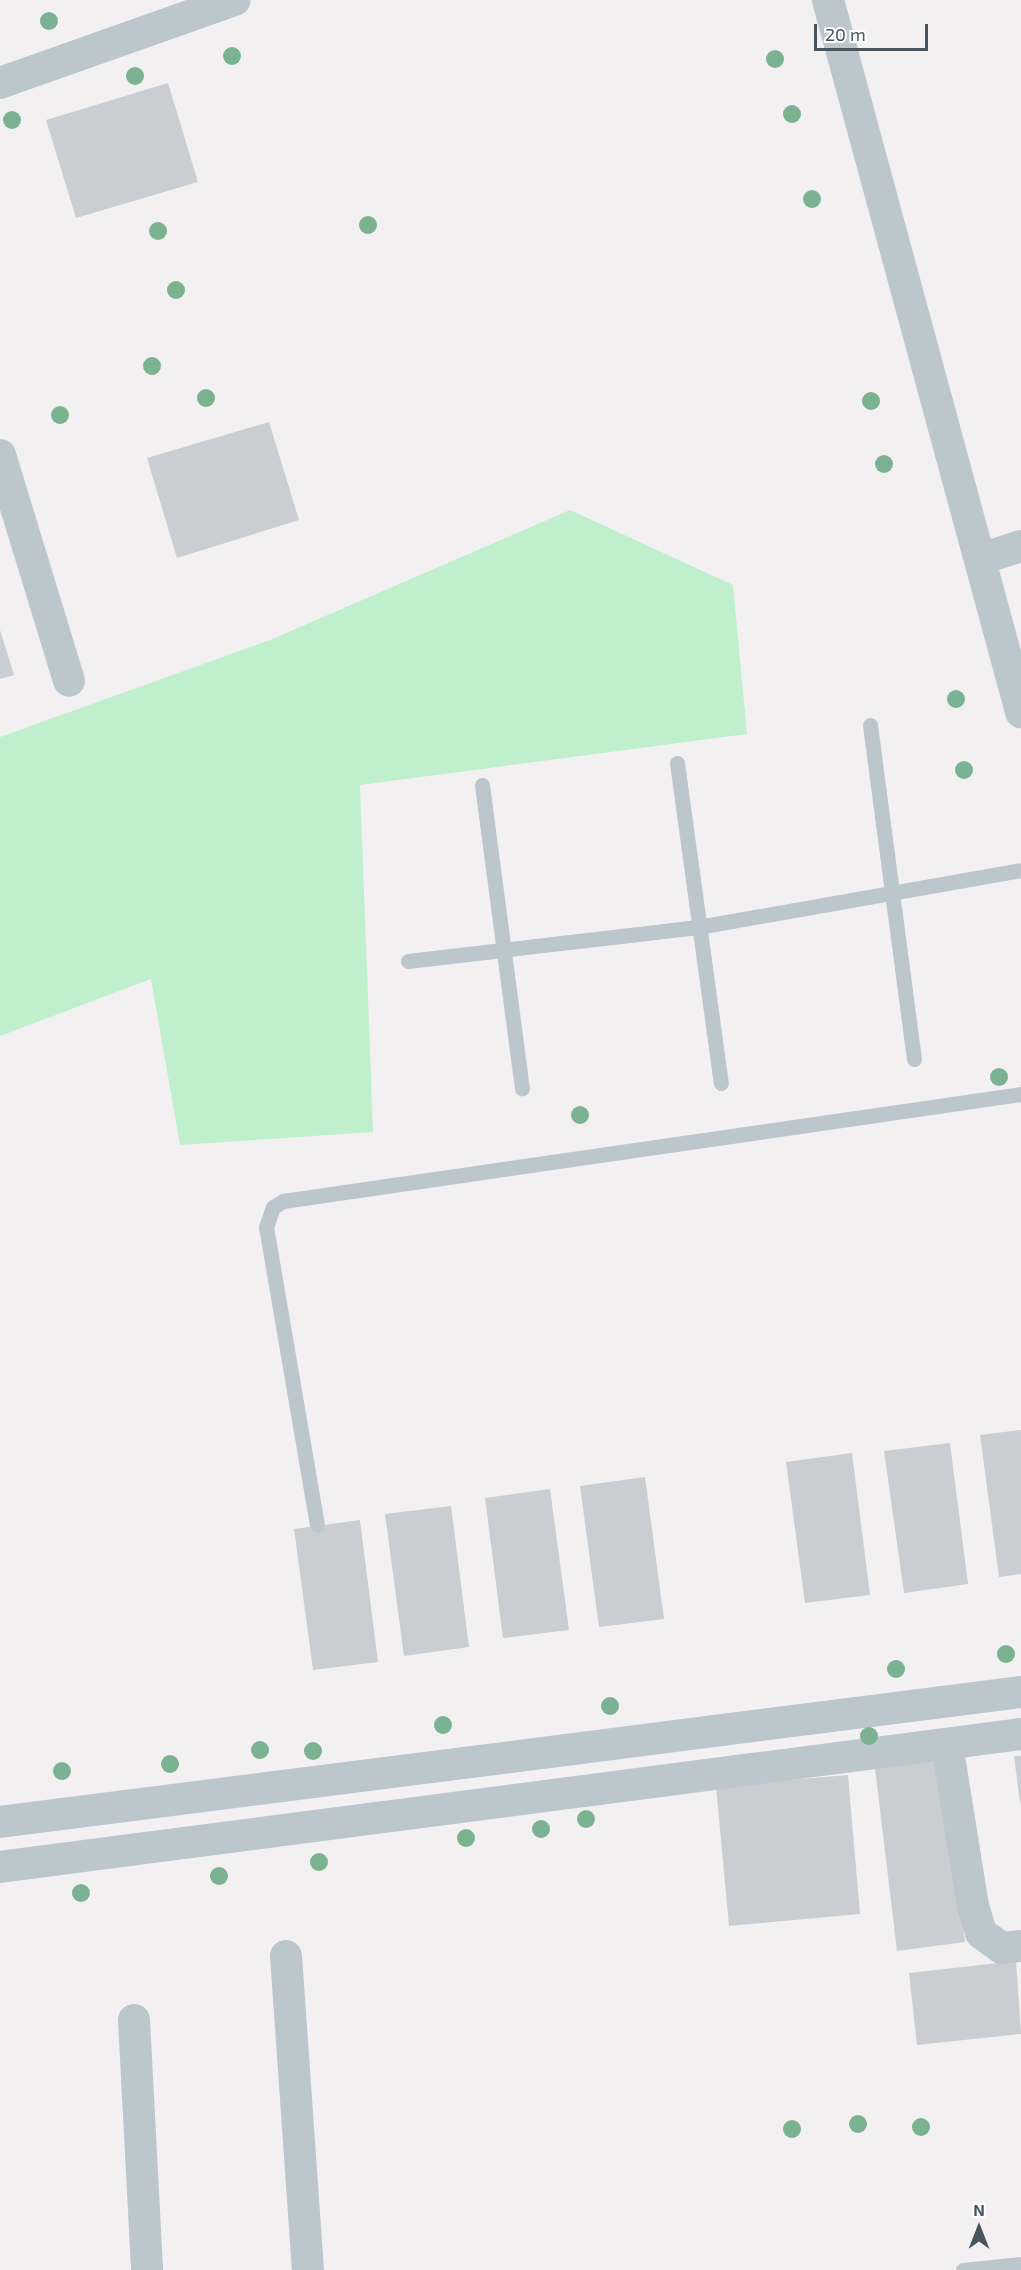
<!DOCTYPE html>
<html>
<head>
<meta charset="utf-8">
<style>
	body { margin:0 }
	#map { position:relative; width:1021px; height:2270px; overflow:hidden; background:#f3f0f1; font-family:"Exo 2",sans-serif }
	div>[style] { position:absolute }
	[style*='--x'] { left:calc(var(--x)*1px); top:calc(var(--y)*1px); width:calc(var(--w)*1px); rotate:calc(var(--a)*1deg) }
	.green>* { inset:0; background:#c0efce }
	.building>* { inset:0; background:#caced3 }
	.service>* { height:15px; margin:-7.5px; padding:0 7.5px; transform-origin:7.5px; border-radius:7.5px; background:#bcc6cd }
	.minor>* { height:32px; margin:-16px; padding:0 16px; transform-origin:16px; border-radius:16px; background:#bcc6cd }
	.trees>* { width:18px; height:18px; margin:-9px; border-radius:50%; background:#7bb291 }
	span { translate:-50% -50%; white-space:nowrap; text-align:center; line-height:1.15; -webkit-text-stroke:4.5px #fff; paint-order:stroke }
	.north { position:absolute; left:949px; top:2198px; width:60px; height:60px; -webkit-text-stroke:4px #fff; paint-order:stroke; rotate:0deg; font-size:16px; font-weight:700; line-height:24px; text-align:center; color:#48555e }
	.north::after { content:''; display:block; margin:auto; width:21px; height:27px; background:#48555e; clip-path:polygon(50% 0,100% 100%,50% 72%,0 100%) }
	.scale { position:absolute; left:814px; top:24px; width:114px; height:27px; box-sizing:border-box; border:3px solid #48555e; border-top:0; padding-left:8px; font-size:18px; line-height:21px; white-space:nowrap; color:#48555e; -webkit-text-stroke:4px #fff; paint-order:stroke }
</style>
</head>
<body>
<div id="map">
	<div class="green">
		<i style="clip-path:polygon(570px 510px,733px 585px,747px 734px,360px 785px,373px 1132px,180px 1145px,151px 979px,0 1036px,0 737px,270px 640px)"></i>
	</div>
	<div class="building">
		<i style="clip-path:polygon(168px 83px,198px 182px,76px 218px,46px 120px)"></i>
		<i style="clip-path:polygon(269px 422px,299px 520px,177px 558px,147px 458px)"></i>
		<i style="clip-path:polygon(0 630px,14px 675px,0 679px)"></i>
		<i style="clip-path:polygon(1021px 1430px,1021px 1574px,999px 1577px,980px 1435px)"></i>
		<i style="clip-path:polygon(950px 1443px,968px 1584px,904px 1593px,884px 1451px)"></i>
		<i style="clip-path:polygon(852px 1453px,870px 1595px,805px 1603px,786px 1462px)"></i>
		<i style="clip-path:polygon(645px 1477px,664px 1619px,599px 1627px,580px 1486px)"></i>
		<i style="clip-path:polygon(550px 1489px,569px 1630px,503px 1638px,485px 1498px)"></i>
		<i style="clip-path:polygon(451px 1506px,469px 1647px,404px 1656px,385px 1514px)"></i>
		<i style="clip-path:polygon(360px 1520px,378px 1662px,313px 1670px,294px 1529px)"></i>
		<i style="clip-path:polygon(943px 1753px,965px 1942px,897px 1951px,874px 1760px)"></i>
		<i style="clip-path:polygon(1014px 1756px,1021px 1756px,1021px 1803px,1020px 1803px)"></i>
		<i style="clip-path:polygon(848px 1775px,860px 1914px,729px 1926px,716px 1786px)"></i>
		<i style="clip-path:polygon(1016px 1961px,1021px 2034px,917px 2045px,909px 1973px)"></i>
	</div>
	<div class="service">
		<i style="--x:870;--y:725;--w:337;--a:82.5"></i>
		<i style="--x:677;--y:763;--w:323;--a:82.2"></i>
		<i style="--x:482;--y:785;--w:306;--a:82.5"></i>
		<i style="--x:408;--y:961;--w:292;--a:-6.7"></i>
		<i style="--x:698;--y:927;--w:328;--a:-10"></i>
		<i style="--x:317;--y:1525;--w:302;--a:-99.7"></i>
		<i style="--x:266;--y:1227;--w:21;--a:-71"></i>
		<i style="--x:273;--y:1207;--w:12;--a:-31"></i>
		<i style="--x:283;--y:1201;--w:746;--a:-8.25"></i>
		<i style="--x:963;--y:2270;--w:58;--a:-5.9"></i>
	</div>
	<div class="minor">
		<i style="--x:828;--y:0;--w:738;--a:74.83"></i>
		<i style="--x:0;--y:83;--w:249;--a:-19.5"></i>
		<i style="--x:0;--y:455;--w:236;--a:73"></i>
		<i style="--x:981;--y:559;--w:42;--a:-18"></i>
		<i style="--x:947;--y:1744;--w:164;--a:80.9"></i>
		<i style="--x:973;--y:1906;--w:28;--a:73"></i>
		<i style="--x:981;--y:1933;--w:26;--a:36"></i>
		<i style="--x:1002;--y:1948;--w:19;--a:-6"></i>
		<i style="--x:0;--y:1822;--w:1029;--a:-7.26"></i>
		<i style="--x:0;--y:1867;--w:1030;--a:-7.42"></i>
		<i style="--x:286;--y:1956;--w:315;--a:86"></i>
		<i style="--x:134;--y:2020;--w:250;--a:87"></i>
	</div>
	<div class="trees">
		<i style="left:49px;top:21px"></i>
		<i style="left:232px;top:56px"></i>
		<i style="left:775px;top:59px"></i>
		<i style="left:135px;top:76px"></i>
		<i style="left:792px;top:114px"></i>
		<i style="left:12px;top:120px"></i>
		<i style="left:812px;top:199px"></i>
		<i style="left:368px;top:225px"></i>
		<i style="left:158px;top:231px"></i>
		<i style="left:176px;top:290px"></i>
		<i style="left:152px;top:366px"></i>
		<i style="left:206px;top:398px"></i>
		<i style="left:871px;top:401px"></i>
		<i style="left:60px;top:415px"></i>
		<i style="left:884px;top:464px"></i>
		<i style="left:956px;top:699px"></i>
		<i style="left:964px;top:770px"></i>
		<i style="left:999px;top:1077px"></i>
		<i style="left:580px;top:1115px"></i>
		<i style="left:1006px;top:1654px"></i>
		<i style="left:896px;top:1669px"></i>
		<i style="left:610px;top:1706px"></i>
		<i style="left:443px;top:1725px"></i>
		<i style="left:869px;top:1736px"></i>
		<i style="left:260px;top:1750px"></i>
		<i style="left:313px;top:1751px"></i>
		<i style="left:170px;top:1764px"></i>
		<i style="left:62px;top:1771px"></i>
		<i style="left:586px;top:1819px"></i>
		<i style="left:541px;top:1829px"></i>
		<i style="left:466px;top:1838px"></i>
		<i style="left:319px;top:1862px"></i>
		<i style="left:219px;top:1876px"></i>
		<i style="left:81px;top:1893px"></i>
		<i style="left:858px;top:2124px"></i>
		<i style="left:921px;top:2127px"></i>
		<i style="left:792px;top:2129px"></i>
	</div>
	<div class="north">N</div>
	<div class="scale">20 m</div>
</div>
</body>
</html>
